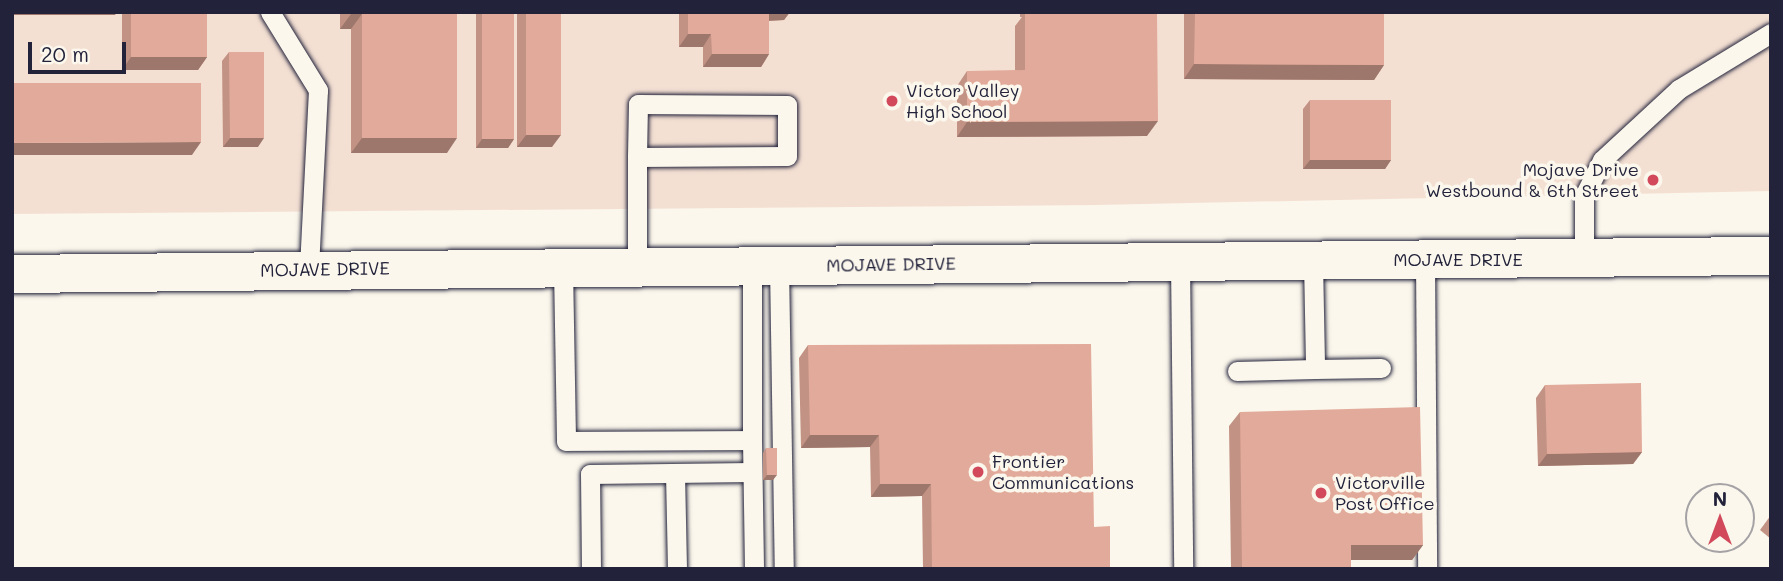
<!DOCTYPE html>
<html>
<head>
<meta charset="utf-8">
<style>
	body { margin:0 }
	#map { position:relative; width:1783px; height:581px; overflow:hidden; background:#fbf7ec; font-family:Mali,sans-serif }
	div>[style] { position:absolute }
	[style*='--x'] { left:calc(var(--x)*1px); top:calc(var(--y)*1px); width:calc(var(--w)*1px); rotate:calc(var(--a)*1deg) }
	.built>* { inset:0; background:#f4e0d3 }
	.roads { filter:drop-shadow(0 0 2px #22223b) drop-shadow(0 0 2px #22223b) }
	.lane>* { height:19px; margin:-9.5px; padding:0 9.5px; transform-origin:9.5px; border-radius:9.5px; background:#fbf7ec }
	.secondary>* { height:38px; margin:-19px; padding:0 19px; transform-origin:19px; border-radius:19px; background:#fbf7ec }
	.wall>* { inset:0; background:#c29284 }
	.shaded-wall>* { inset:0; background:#9e776c }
	.building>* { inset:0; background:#e2aa9a }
	.dots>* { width:19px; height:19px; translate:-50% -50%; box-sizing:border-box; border:4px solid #fbf7ec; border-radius:50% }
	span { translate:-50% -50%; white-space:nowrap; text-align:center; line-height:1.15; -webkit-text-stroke:7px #fbf7ec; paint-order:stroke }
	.poi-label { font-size:18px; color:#22223b }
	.left { translate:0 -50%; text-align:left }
	.right { translate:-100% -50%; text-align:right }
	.street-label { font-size:18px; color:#22223b }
	.frame { position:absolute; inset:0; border:14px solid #22223b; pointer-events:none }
	.north { position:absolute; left:1685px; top:483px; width:70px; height:70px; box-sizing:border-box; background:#fbf7ec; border:2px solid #a4a2a5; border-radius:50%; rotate:0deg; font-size:19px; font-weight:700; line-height:28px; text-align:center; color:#22223b }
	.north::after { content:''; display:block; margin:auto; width:24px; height:32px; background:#d1495b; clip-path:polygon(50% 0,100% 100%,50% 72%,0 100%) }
	.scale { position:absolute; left:28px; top:42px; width:98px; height:32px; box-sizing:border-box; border:4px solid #22223b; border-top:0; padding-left:9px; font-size:21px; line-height:24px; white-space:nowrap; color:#22223b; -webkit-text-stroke:5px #fbf7ec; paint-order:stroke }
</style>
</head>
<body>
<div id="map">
	<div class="built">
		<i style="clip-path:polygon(12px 12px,1771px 12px,1771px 191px,1097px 205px,12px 214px)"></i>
	</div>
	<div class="roads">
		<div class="lane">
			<i style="--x:270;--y:12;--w:92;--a:58.4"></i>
			<i style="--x:318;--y:90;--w:179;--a:92.9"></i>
			<i style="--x:637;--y:157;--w:150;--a:-0.4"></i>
			<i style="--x:787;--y:156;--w:51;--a:-90"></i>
			<i style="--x:787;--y:105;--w:149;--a:-179.6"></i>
			<i style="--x:638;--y:104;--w:53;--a:91.1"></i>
			<i style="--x:637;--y:157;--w:109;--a:90"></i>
			<i style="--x:1584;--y:258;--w:62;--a:-90"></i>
			<i style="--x:1584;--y:196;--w:40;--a:-63.4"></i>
			<i style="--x:1602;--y:160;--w:105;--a:-42.7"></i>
			<i style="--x:1679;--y:89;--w:108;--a:-31.3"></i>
			<i style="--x:1425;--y:259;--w:310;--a:89.6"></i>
			<i style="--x:1313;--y:260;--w:109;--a:88.9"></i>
			<i style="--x:1315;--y:369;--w:66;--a:-0.9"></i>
			<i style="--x:1180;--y:261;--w:308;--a:89.4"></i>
			<i style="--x:779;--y:265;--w:304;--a:89.1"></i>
			<i style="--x:563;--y:267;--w:174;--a:89"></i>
			<i style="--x:566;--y:441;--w:186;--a:-0.3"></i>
			<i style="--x:752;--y:440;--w:175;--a:-90"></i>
			<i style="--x:1237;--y:371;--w:78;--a:-1.5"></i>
			<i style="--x:752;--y:440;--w:129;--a:89.1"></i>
			<i style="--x:675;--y:473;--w:96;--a:88.8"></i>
			<i style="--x:591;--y:569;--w:95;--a:-90.6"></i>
			<i style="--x:590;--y:474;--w:162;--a:-0.7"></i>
		</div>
		<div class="secondary">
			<i style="--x:12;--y:274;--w:1759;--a:-0.59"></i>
		</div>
	</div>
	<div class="wall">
		<i style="clip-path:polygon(122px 12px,207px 12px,207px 57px,198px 70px,122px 70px)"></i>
		<i style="clip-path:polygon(340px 12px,457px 12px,447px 153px,351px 153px,351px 29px,340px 29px)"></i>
		<i style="clip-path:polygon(476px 12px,514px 12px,514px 139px,508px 148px,476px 148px)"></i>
		<i style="clip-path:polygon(517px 12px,561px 12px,552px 147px,517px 147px)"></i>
		<i style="clip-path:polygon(679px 12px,790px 12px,784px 20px,769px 21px,769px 54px,761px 67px,703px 67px,703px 47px,679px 47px)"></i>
		<i style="clip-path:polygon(1020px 12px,1157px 12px,1147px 136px,957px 137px,957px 86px,967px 71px,1015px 71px,1015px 26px,1022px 17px,1020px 17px)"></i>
		<i style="clip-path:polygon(1184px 12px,1384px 12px,1384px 65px,1374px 80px,1184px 79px)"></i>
		<i style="clip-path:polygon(229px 52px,258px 147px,223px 147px,222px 61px)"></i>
		<i style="clip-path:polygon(1310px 100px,1391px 160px,1385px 169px,1303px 169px,1303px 109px)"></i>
		<i style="clip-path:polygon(808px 345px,1094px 527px,1110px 569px,923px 569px,922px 496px,871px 497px,870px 447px,801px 448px,799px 358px)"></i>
		<i style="clip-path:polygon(1545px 385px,1642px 452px,1633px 464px,1538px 466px,1536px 398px)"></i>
		<i style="clip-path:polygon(1240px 412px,1423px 545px,1412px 560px,1351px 560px,1351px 569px,1231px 569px,1229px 426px)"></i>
		<i style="clip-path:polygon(766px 448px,773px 480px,763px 480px,763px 453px)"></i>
		<i style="clip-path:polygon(1771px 515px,1771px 539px,1760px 530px)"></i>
	</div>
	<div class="shaded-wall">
		<i style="clip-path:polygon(12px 12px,117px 12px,115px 15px,12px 15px)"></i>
		<i style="clip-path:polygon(766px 12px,790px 12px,784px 20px,760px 21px)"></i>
		<i style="clip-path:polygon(351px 14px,362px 14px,351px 29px,340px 29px)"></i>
		<i style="clip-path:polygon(688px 34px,711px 34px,703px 47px,679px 47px)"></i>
		<i style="clip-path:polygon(712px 54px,769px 54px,761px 67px,703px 67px)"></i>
		<i style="clip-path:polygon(131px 57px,207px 57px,198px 70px,122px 70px)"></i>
		<i style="clip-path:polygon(1194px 64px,1384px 65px,1374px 80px,1184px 79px)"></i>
		<i style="clip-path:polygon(1158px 121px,1147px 136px,957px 137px,967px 122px)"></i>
		<i style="clip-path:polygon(526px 135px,561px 135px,552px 147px,517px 147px)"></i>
		<i style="clip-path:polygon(230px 138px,264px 138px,258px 147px,223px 147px)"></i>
		<i style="clip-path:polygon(362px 138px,457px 138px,447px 153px,351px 153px)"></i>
		<i style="clip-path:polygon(482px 139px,514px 139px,508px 148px,476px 148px)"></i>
		<i style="clip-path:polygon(201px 142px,192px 155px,12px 155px,12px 143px)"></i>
		<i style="clip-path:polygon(1310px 160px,1391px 160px,1385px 169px,1303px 169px)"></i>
		<i style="clip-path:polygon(810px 435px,879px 435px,870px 447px,801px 448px)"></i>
		<i style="clip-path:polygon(1642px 452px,1633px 464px,1538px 466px,1547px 454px)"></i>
		<i style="clip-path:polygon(767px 475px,777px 475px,773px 480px,763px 480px)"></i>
		<i style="clip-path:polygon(880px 484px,931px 484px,922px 496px,871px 497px)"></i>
		<i style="clip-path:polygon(1351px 545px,1423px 545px,1412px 560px,1340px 560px)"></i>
	</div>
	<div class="building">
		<i style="clip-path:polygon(131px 12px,207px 12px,207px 57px,131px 57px)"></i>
		<i style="clip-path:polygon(351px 12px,457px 12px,457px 138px,362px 138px,362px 14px,351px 14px)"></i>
		<i style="clip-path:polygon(482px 12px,514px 12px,514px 139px,482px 139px)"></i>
		<i style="clip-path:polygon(526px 12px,561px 12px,561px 135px,526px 135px)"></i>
		<i style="clip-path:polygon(688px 12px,769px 12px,769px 54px,712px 54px,711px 34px,688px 34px)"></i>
		<i style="clip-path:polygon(1025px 12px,1157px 12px,1158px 121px,967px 122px,967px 71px,1025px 70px)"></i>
		<i style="clip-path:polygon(1195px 12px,1384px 12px,1384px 65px,1194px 64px)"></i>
		<i style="clip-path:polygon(229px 52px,264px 52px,264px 138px,230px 138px)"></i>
		<i style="clip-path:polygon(12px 83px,201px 83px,201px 142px,12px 143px)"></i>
		<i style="clip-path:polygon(1310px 100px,1391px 100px,1391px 160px,1310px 160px)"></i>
		<i style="clip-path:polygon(1091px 344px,1094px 527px,1110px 526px,1110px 569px,932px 569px,931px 484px,880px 484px,879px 435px,810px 435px,808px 345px)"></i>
		<i style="clip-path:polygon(1641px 383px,1642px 452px,1547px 454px,1545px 385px)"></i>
		<i style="clip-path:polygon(1420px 407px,1423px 545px,1351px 545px,1351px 569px,1242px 569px,1240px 412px)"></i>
		<i style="clip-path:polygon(766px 448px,777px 448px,777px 475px,767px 475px)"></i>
	</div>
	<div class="dots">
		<i style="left:892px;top:101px;background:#d1495b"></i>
		<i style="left:1653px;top:180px;background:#d1495b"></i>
		<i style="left:978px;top:472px;background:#d1495b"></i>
		<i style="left:1321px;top:493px;background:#d1495b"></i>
	</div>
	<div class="poi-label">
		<span class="left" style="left:906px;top:101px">Victor Valley<br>High School</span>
		<span class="right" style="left:1639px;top:180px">Mojave Drive<br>Westbound &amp; 6th Street</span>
		<span class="left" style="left:992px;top:472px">Frontier<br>Communications</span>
		<span class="left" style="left:1335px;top:493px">Victorville<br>Post Office</span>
	</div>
	<div class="street-label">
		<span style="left:1458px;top:259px">MOJAVE DRIVE</span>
		<span style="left:891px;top:264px;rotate:-1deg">MOJAVE DRIVE</span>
		<span style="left:325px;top:269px;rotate:-1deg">MOJAVE DRIVE</span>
	</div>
	<div class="frame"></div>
	<div class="north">N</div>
	<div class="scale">20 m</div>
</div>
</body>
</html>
